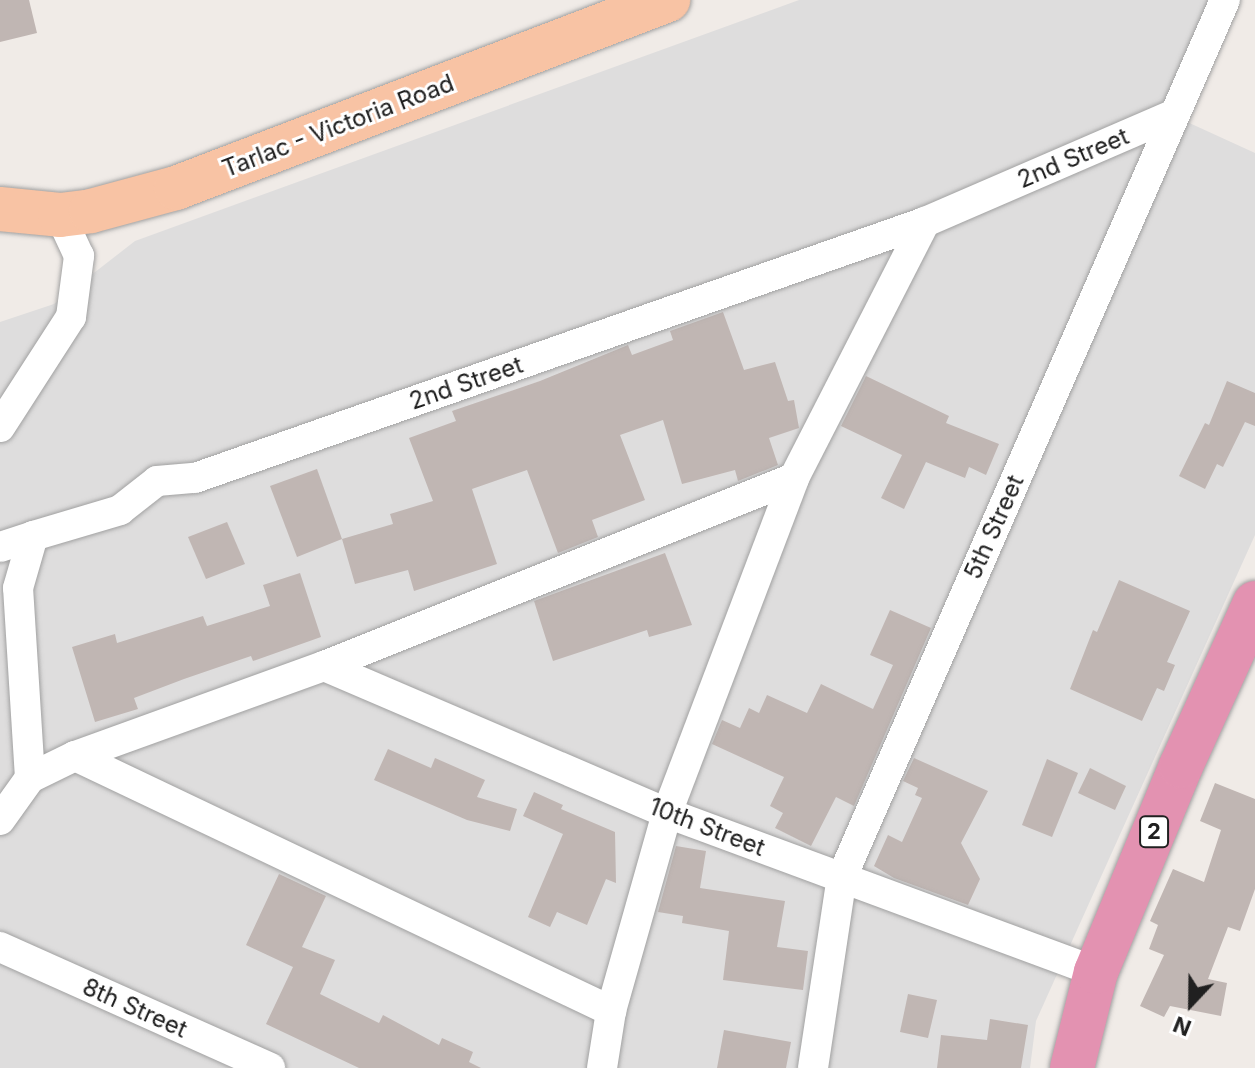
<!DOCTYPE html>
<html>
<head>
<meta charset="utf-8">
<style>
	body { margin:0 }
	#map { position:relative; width:1255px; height:1068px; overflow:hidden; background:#f0ebe7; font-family:Inter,sans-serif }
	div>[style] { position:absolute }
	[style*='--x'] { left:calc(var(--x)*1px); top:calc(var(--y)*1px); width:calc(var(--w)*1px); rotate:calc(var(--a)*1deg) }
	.residential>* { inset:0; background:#dedddd }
	.building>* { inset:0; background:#c0b6b3 }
	.roads { filter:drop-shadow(0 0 2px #a1a1a1) drop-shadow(0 0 2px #a1a1a1) }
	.street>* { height:30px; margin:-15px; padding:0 15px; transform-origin:15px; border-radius:15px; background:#fff }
	.primary>* { height:44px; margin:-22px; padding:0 22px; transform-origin:22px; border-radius:22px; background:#f8c3a4 }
	.highway>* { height:44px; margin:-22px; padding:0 22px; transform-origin:22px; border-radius:22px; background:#e392b1 }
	span { translate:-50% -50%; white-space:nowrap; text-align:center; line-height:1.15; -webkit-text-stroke:6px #fff; paint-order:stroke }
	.shield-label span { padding:2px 6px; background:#fff; border:2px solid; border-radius:6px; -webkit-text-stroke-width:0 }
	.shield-label { font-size:22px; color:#202020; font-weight:700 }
	.street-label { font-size:24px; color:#202020 }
	.north { position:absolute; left:1151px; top:964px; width:80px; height:80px; -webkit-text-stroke:6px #fff; paint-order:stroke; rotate:202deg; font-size:22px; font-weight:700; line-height:32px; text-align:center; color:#202020 }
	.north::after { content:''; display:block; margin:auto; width:28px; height:36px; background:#202020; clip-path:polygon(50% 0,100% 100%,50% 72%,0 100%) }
</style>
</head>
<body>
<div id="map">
	<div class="residential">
		<i style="clip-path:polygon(799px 0,1209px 0,1161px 110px,1255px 153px,1255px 535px,1036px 1021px,1030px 1068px,0 1068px,0 322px,54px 304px,135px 241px)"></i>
	</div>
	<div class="building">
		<i style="clip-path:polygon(0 0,29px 0,37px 33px,0 42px)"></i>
		<i style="clip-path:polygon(723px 312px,744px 370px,775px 362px,788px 401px,794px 400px,799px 428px,769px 438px,778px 465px,738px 481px,735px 470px,682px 484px,663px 420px,620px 435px,645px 500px,592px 520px,598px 537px,558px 553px,527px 470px,472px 489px,497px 564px,414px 591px,408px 570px,355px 584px,342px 539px,393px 524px,390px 514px,433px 501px,409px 438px,456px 421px,452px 411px,540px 381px,628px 345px,632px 355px,673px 340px,670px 331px)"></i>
		<i style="clip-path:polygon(866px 376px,949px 416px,946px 423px,999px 444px,986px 475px,969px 467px,965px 478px,926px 462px,904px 509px,881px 498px,902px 455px,841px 426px)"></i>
		<i style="clip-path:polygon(1227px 381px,1255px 393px,1255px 426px,1245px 422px,1223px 467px,1217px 464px,1205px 489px,1179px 476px,1205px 423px,1209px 425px)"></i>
		<i style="clip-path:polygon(317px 469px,342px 539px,297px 557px,270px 486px)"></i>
		<i style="clip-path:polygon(227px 522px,245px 564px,206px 579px,188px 537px)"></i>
		<i style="clip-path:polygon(665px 553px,692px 625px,649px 637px,647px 630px,553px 661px,534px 601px)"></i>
		<i style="clip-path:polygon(300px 573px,321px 637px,253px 661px,251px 656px,184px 679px,134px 698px,138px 709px,95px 722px,72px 647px,115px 634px,117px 643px,203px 616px,207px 626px,270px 606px,263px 585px)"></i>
		<i style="clip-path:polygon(1119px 580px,1190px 611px,1167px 662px,1175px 665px,1164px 691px,1157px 688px,1142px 721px,1070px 689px,1093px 630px,1097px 632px)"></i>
		<i style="clip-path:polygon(890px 610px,931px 628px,854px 806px,836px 797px,811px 846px,775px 828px,783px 813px,770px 806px,784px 777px,712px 744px,722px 720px,740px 728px,749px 708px,759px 713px,767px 695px,807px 713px,821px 684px,873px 709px,893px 665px,870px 655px)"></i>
		<i style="clip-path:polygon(388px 749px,431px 768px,435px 758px,485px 780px,477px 797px,517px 809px,510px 831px,467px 820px,374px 780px)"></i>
		<i style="clip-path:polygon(914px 758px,988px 791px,961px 843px,980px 879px,968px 905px,894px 878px,874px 866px,888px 835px,902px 842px,922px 798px,915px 795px,918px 788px,903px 781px)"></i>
		<i style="clip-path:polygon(1047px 759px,1078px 773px,1052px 837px,1022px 825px)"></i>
		<i style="clip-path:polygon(1090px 768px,1126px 786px,1115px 810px,1078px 793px)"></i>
		<i style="clip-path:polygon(1215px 783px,1255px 799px,1255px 889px,1240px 931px,1228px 927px,1208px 979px,1227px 983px,1221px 1016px,1170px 1006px,1164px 1017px,1140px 1006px,1164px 955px,1149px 949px,1158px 925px,1150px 921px,1173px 869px,1204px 882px,1221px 830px,1200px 821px)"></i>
		<i style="clip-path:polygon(534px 792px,563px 805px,561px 809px,615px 832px,616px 883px,606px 879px,587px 925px,557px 912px,550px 927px,528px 917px,563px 834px,523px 816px)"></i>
		<i style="clip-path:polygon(676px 846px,706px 851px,700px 888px,785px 901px,777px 947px,808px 951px,803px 990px,723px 980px,729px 931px,682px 923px,683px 916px,658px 912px)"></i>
		<i style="clip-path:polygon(279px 874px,326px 896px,302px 947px,335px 960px,320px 994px,379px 1023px,383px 1015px,439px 1045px,442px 1038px,473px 1052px,469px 1062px,481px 1068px,359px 1068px,266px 1024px,293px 967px,246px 945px)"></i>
		<i style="clip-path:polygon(908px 994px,937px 1000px,928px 1038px,900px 1032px)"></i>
		<i style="clip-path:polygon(990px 1019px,1028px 1025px,1021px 1068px,937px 1068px,941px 1035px,987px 1040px)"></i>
		<i style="clip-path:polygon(724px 1030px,791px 1042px,786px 1068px,717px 1068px)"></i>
	</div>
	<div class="roads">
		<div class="street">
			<i style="--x:0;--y:427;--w:131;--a:-57.2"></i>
			<i style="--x:71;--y:317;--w:62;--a:-82.5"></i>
			<i style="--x:79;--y:256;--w:45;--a:-114.9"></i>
			<i style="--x:0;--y:547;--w:35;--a:-18"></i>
			<i style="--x:324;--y:666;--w:373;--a:23.2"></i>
			<i style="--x:667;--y:813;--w:458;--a:20.3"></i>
			<i style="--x:75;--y:756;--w:594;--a:25.44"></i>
			<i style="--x:30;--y:778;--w:50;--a:-26.1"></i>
			<i style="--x:75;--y:756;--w:265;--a:-19.9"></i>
			<i style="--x:324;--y:666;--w:506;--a:-21.8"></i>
			<i style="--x:0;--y:820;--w:52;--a:-54.5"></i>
			<i style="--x:30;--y:778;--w:190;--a:-93.6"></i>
			<i style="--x:18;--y:588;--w:54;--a:-73.9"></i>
			<i style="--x:33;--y:536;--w:91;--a:-16.6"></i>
			<i style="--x:120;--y:510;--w:47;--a:-38.1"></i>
			<i style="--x:157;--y:481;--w:38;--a:-5"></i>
			<i style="--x:195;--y:478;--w:774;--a:-19.32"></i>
			<i style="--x:925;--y:222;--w:271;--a:-23.4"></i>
			<i style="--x:0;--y:947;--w:296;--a:24.1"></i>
			<i style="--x:602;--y:1068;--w:58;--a:-81"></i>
			<i style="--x:611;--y:1011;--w:206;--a:-74.2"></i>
			<i style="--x:667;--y:813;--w:358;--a:-69.2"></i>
			<i style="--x:794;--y:478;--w:288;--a:-62.9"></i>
			<i style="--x:813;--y:1068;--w:193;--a:-81.4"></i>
			<i style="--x:842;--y:877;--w:957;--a:-66.41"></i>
		</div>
		<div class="primary">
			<i style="--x:0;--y:209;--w:60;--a:5.7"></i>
			<i style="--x:60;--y:215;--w:31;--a:-7"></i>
			<i style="--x:91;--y:211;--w:88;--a:-15.1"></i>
			<i style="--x:176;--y:188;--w:527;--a:-20.91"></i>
		</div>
		<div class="highway">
			<i style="--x:1072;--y:1068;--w:99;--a:-76"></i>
			<i style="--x:1096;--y:972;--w:223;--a:-67.6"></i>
			<i style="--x:1181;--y:766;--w:179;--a:-65.6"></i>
		</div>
	</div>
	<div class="shield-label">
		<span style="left:1154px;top:832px">2</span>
	</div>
	<div class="street-label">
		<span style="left:338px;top:126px;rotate:-21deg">Tarlac - Victoria Road</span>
		<span style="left:1073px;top:158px;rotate:-23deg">2nd Street</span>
		<span style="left:466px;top:383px;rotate:-19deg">2nd Street</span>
		<span style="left:994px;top:527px;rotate:-66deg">5th Street</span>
		<span style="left:707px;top:827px;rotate:21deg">10th Street</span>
		<span style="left:135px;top:1008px;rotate:24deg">8th Street</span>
	</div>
	<div class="north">N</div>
</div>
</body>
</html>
